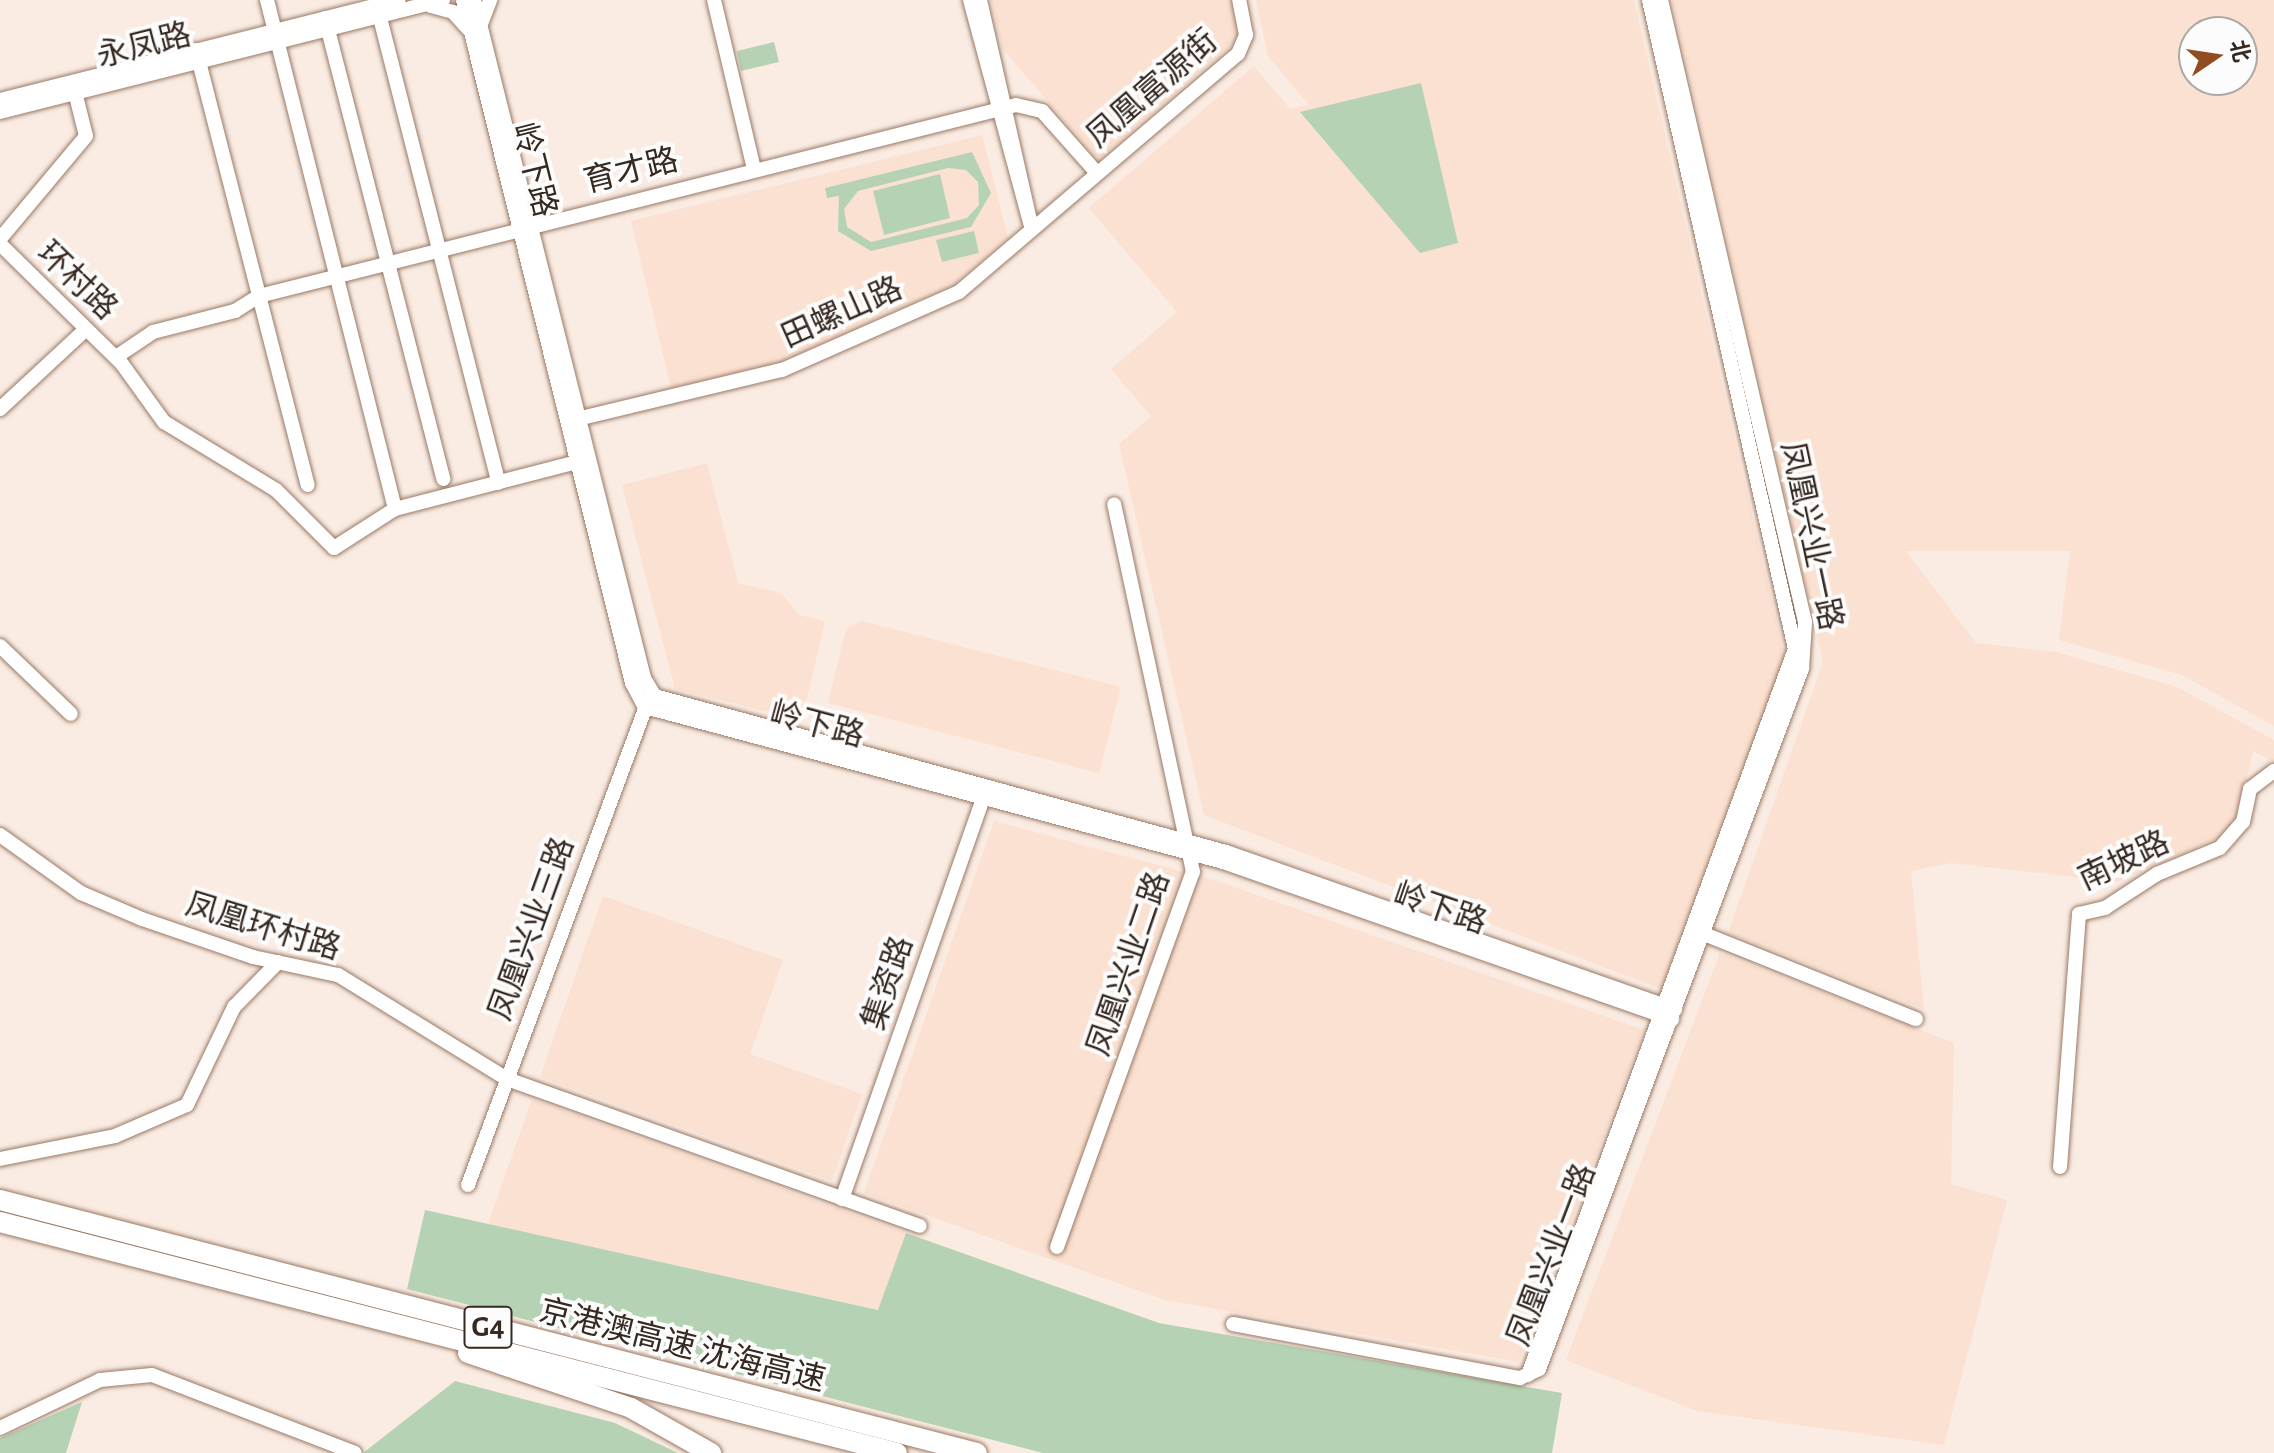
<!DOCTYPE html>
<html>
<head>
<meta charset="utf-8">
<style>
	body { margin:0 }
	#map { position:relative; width:2274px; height:1453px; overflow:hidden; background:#faece3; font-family:"Alegreya Sans","Noto Sans SC",sans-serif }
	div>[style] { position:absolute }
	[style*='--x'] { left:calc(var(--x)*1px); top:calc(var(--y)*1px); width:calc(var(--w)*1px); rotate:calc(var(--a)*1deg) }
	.built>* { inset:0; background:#fbe1d1 }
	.green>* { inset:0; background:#b5d3b4 }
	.roads { filter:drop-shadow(0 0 2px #997965) drop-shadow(0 0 2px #997965) }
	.minor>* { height:14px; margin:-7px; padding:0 7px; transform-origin:7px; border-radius:7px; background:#fff }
	.highway>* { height:20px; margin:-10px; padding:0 10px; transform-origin:10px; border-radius:10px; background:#fff }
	span { translate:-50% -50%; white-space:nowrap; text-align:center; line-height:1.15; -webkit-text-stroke:8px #fcfcfc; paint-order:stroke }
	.shield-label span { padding:2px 6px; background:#fcfcfc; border:2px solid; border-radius:6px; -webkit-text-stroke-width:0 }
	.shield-label { font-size:30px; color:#362921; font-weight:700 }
	.street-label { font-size:32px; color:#362921 }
	.north { position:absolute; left:2178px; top:16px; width:80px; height:80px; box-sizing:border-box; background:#fcfcfc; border:2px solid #ada8a4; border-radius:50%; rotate:77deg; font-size:22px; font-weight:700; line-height:32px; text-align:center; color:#362921 }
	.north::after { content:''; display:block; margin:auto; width:28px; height:36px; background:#914c20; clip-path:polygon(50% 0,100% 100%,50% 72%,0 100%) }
</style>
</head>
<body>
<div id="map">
	<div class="built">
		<i style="clip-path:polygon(991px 0,1234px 0,1242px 36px,1098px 160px,1002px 48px)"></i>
		<i style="clip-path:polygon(1256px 0,1634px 0,1785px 658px,1661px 989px,1204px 815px,1119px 444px,1151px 416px,1111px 369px,1177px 312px,1089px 208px,1254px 66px,1290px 109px,1309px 105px,1268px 56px)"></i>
		<i style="clip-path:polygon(evenodd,1672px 0,2274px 0,2274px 726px,2182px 675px,2059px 640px,2070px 551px,1906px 551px,1976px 643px,2056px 652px,2177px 687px,2274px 740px,2274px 762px,2253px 751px,2238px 819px,2220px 837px,2117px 882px,1951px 863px,1911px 871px,1924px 1009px,1728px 933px,1823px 662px,1672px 0,2194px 32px,2242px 32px,2242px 80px,2194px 80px,2194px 32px)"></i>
		<i style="clip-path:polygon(982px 135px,1008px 238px,954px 284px,780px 362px,671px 388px,631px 221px)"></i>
		<i style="clip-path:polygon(707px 463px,738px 583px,781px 593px,799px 615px,825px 621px,802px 720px,675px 689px,622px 485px)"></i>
		<i style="clip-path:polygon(861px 621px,1121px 687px,1099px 773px,828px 703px,846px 629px)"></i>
		<i style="clip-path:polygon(994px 821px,1217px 881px,1644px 1030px,1519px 1362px,1165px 1300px,864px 1193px)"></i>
		<i style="clip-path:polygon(603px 896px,783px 960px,750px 1054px,862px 1094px,832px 1181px,540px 1077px)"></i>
		<i style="clip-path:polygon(1720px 953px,1954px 1043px,1951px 1184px,2007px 1200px,1944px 1445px,1697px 1411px,1566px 1360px)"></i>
		<i style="clip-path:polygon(532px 1099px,906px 1233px,879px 1310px,488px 1224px)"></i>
	</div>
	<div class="green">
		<i style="clip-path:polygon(774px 42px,779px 62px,741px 71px,737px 51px)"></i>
		<i style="clip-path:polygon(1421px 83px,1458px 243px,1420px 253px,1300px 112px)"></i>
		<i style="clip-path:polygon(evenodd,972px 152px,991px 193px,971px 227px,871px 251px,838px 231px,839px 196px,827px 198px,825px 188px,972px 152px,948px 168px,966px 170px,978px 182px,979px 205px,967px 218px,871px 242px,847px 227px,844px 209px,858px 191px,948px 168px)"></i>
		<i style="clip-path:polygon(940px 174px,950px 218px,884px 235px,873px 191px)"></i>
		<i style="clip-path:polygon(974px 231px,979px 253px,942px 262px,936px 240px)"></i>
		<i style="clip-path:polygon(425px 1210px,878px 1310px,906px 1233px,1159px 1323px,1562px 1393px,1552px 1453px,1043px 1453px,407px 1289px)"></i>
		<i style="clip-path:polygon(455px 1381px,615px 1423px,678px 1453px,363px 1453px)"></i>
		<i style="clip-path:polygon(82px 1402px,66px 1453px,0 1453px,0 1438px)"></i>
	</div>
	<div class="roads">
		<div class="minor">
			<i style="--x:267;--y:0;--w:525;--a:75.88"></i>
			<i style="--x:463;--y:0;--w:704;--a:76.1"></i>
			<i style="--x:632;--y:683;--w:27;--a:62"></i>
			<i style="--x:645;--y:707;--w:598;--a:15.01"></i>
			<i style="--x:1223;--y:862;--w:476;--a:19.3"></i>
			<i style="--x:474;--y:0;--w:699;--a:75.92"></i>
			<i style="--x:644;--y:678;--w:21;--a:59"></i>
			<i style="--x:655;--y:696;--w:592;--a:15.28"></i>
			<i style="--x:1226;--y:852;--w:476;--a:19.3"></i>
			<i style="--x:714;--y:0;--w:174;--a:76.7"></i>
			<i style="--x:970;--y:0;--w:237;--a:74.9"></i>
			<i style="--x:980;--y:0;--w:234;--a:77.2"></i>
			<i style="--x:377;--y:6;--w:492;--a:75.7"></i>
			<i style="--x:431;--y:6;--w:23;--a:15"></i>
			<i style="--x:453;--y:12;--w:24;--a:48"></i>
			<i style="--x:325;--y:18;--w:476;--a:75.6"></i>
			<i style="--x:481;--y:24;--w:26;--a:-69"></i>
			<i style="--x:196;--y:50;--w:449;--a:75.6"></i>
			<i style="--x:0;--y:100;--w:411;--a:-14.1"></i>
			<i style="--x:0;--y:112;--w:457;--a:-14.2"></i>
			<i style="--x:0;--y:239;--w:134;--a:-50.1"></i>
			<i style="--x:86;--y:136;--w:45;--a:-104"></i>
			<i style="--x:0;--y:244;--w:171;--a:44.5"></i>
			<i style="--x:122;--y:364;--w:72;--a:54.1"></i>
			<i style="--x:164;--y:422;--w:131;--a:31.3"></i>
			<i style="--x:276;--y:490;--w:82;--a:45"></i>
			<i style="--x:334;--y:548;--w:72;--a:-32.6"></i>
			<i style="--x:395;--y:509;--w:196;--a:-14.5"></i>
			<i style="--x:116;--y:357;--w:45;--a:-34"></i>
			<i style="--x:153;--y:332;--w:85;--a:-14.4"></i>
			<i style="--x:235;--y:311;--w:28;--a:-32"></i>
			<i style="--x:259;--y:296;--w:781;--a:-14.16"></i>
			<i style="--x:1016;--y:105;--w:27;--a:13"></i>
			<i style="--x:1042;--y:111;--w:83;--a:48.4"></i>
			<i style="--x:0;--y:409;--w:117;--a:-42.9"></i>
			<i style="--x:573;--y:420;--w:215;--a:-13.5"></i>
			<i style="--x:782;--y:370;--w:193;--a:-23.8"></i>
			<i style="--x:959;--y:292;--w:367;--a:-40.5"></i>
			<i style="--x:1238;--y:54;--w:21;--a:-67"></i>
			<i style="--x:1246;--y:35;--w:36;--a:-101"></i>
			<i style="--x:0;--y:646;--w:98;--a:43.8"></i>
			<i style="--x:0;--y:835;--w:100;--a:35.6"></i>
			<i style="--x:81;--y:893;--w:66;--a:23.1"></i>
			<i style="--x:142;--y:919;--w:117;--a:18.9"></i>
			<i style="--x:253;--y:957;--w:87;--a:12"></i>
			<i style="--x:338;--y:975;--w:198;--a:31.6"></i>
			<i style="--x:507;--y:1079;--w:438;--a:19.6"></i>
			<i style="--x:1697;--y:931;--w:236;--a:21.9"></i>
			<i style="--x:0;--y:1159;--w:117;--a:-11.3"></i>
			<i style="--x:115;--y:1136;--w:78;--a:-23.3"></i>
			<i style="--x:187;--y:1105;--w:109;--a:-64.4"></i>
			<i style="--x:234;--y:1007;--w:63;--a:-45.6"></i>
			<i style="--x:2060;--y:1167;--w:254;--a:-85.7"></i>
			<i style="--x:2079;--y:914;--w:27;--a:-13"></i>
			<i style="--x:2105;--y:908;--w:62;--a:-33.2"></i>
			<i style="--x:2157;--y:874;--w:68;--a:-22.4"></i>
			<i style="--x:2220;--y:848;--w:35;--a:-49"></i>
			<i style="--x:2243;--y:822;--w:34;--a:-78"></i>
			<i style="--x:2250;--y:789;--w:30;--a:-37"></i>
			<i style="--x:468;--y:1185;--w:516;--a:-69.6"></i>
			<i style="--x:842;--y:1199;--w:431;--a:-70.6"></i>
			<i style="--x:1057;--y:1247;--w:399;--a:-70.1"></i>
			<i style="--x:1193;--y:872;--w:376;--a:-102.1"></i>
			<i style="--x:1233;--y:1324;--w:292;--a:10.7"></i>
			<i style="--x:1520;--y:1378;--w:21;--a:-25"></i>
			<i style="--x:1539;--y:1369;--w:748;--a:-69.41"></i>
			<i style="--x:1802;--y:669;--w:47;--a:-86.3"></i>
			<i style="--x:1805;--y:622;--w:638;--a:-103.03"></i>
			<i style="--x:1528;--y:1375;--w:774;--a:-69.81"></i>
			<i style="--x:1795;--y:649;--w:665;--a:-102.68"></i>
			<i style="--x:0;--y:1428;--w:111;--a:-25.6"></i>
			<i style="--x:100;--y:1380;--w:52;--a:-5.5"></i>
			<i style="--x:152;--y:1375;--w:217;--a:21"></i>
		</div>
		<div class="highway">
			<i style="--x:0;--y:1200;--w:1009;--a:14.52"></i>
			<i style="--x:0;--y:1222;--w:926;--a:14.44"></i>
			<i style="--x:468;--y:1353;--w:172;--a:18.6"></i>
			<i style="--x:631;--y:1408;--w:92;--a:29.4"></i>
		</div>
	</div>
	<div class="shield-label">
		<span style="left:488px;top:1327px">G4</span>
	</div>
	<div class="street-label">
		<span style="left:144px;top:46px;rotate:-14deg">永凤路</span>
		<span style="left:1152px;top:89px;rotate:-41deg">凤凰富源街</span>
		<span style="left:534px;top:170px;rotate:76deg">岭下路</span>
		<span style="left:631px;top:171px;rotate:-14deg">育才路</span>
		<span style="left:77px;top:281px;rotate:44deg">环村路</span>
		<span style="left:842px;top:313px;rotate:-24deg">田螺山路</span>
		<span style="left:1811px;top:536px;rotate:78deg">凤凰兴业一路</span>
		<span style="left:817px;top:725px;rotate:15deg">岭下路</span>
		<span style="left:2124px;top:861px;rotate:-25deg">南坡路</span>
		<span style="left:1440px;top:909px;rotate:19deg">岭下路</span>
		<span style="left:263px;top:927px;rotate:17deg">凤凰环村路</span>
		<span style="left:532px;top:929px;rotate:-70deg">凤凰兴业三路</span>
		<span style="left:1129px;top:964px;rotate:-71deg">凤凰兴业二路</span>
		<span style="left:888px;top:983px;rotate:-71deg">集资路</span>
		<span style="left:1552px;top:1255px;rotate:-69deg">凤凰兴业一路</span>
		<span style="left:682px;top:1346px;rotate:14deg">京港澳高速 沈海高速</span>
	</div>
	<div class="north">北</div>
</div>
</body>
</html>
